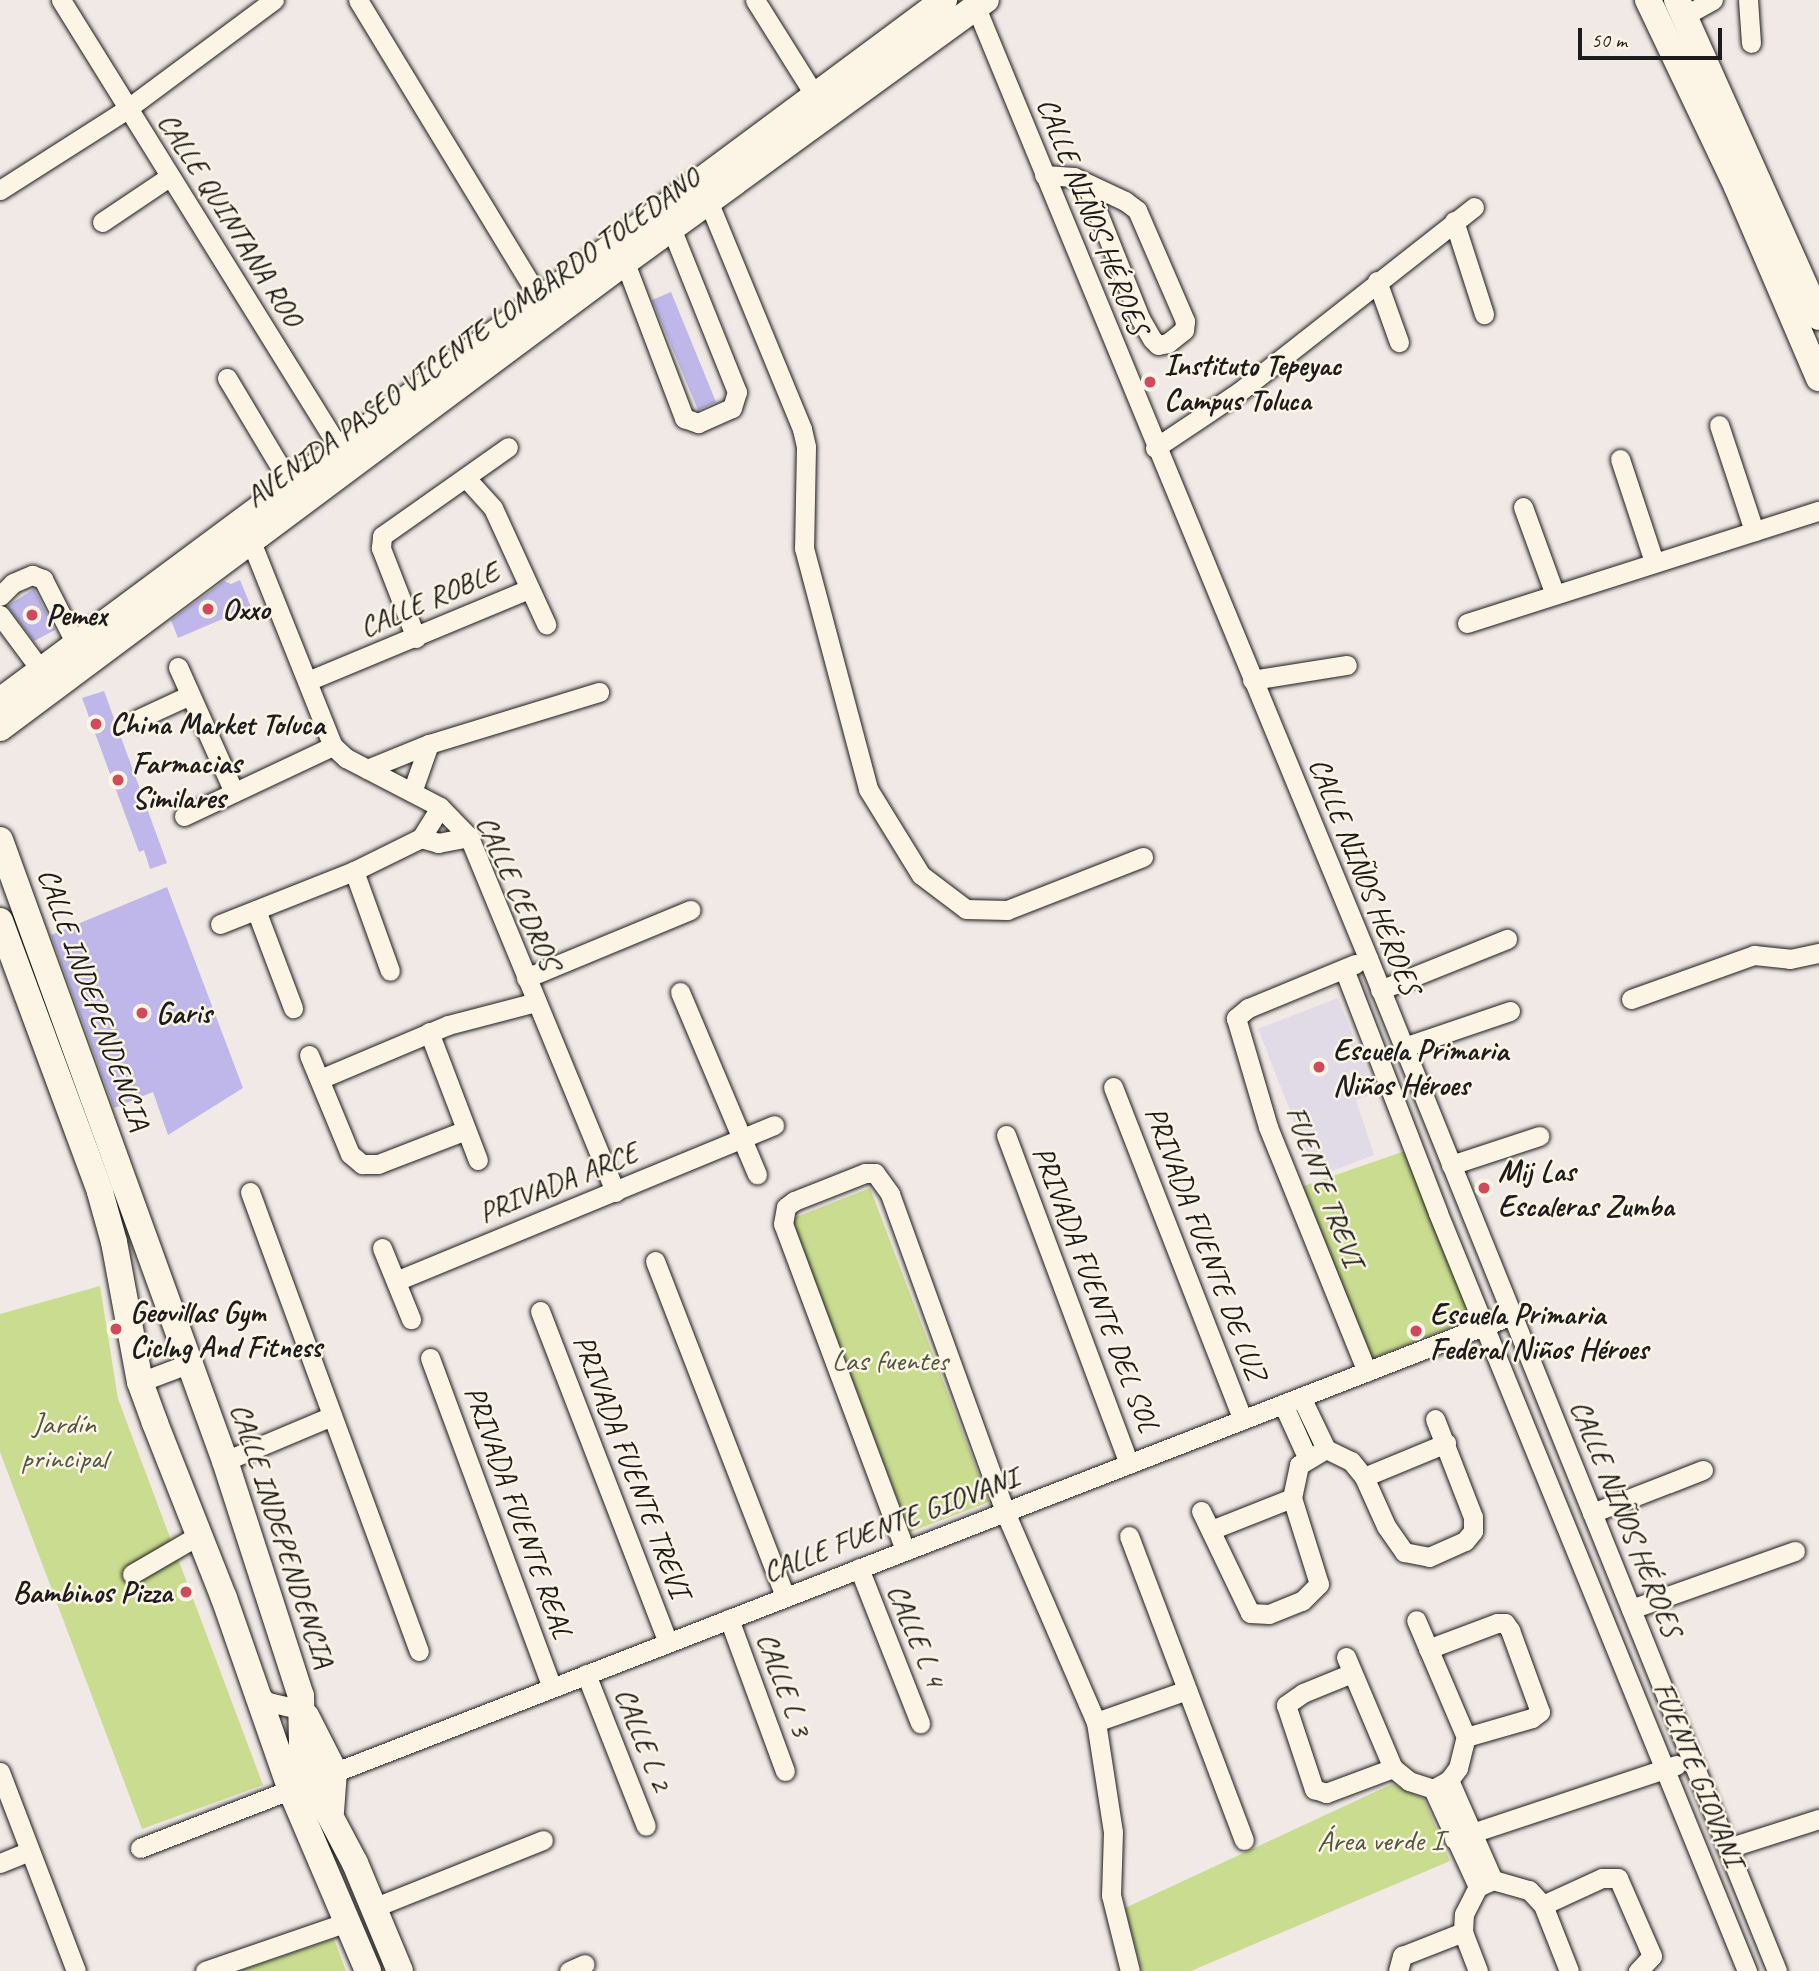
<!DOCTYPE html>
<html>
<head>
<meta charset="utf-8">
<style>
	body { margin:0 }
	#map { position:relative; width:1819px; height:1971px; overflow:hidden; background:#f0e9e6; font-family:Caveat,sans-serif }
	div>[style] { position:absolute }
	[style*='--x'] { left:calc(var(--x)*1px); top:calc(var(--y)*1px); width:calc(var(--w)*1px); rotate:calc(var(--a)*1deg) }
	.built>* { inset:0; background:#e1dae7 }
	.green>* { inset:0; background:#cadc90 }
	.building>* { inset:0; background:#bfb7e9 }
	.roads { filter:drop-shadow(0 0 2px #1c1c1c) drop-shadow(0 0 2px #1c1c1c) }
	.minor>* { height:19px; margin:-9.5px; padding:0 9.5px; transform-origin:9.5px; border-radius:9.5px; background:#fcf5e5 }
	.major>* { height:26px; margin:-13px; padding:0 13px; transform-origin:13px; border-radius:13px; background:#fcf5e5 }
	.dots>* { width:19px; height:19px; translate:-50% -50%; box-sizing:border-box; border:4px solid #fcf5e5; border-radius:50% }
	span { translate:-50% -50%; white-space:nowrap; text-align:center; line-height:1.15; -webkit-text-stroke:5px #fcf5e5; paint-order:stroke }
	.street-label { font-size:30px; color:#1c1c1c }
	.poi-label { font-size:30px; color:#1c1c1c; font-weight:700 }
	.left { translate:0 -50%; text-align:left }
	.right { translate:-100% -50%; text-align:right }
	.park-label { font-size:30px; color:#50563f }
	.scale { position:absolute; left:1578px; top:28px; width:144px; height:32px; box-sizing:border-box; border:4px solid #1c1c1c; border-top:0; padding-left:9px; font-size:21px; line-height:24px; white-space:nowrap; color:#1c1c1c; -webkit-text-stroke:5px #fcf5e5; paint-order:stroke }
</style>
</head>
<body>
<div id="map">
	<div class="built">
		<i style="clip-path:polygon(1338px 998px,1376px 1093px,1356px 1100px,1374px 1155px,1316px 1177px,1258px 1029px)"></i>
	</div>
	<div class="green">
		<i style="clip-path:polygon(1405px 1151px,1474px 1318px,1370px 1359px,1301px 1187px)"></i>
		<i style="clip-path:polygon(870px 1188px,989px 1502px,910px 1532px,791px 1219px)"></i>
		<i style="clip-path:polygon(100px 1286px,118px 1399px,263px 1785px,142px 1829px,0 1452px,0 1314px)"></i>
		<i style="clip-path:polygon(1392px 1784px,1424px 1799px,1450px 1861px,1191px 1971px,1142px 1971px,1125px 1908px)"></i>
		<i style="clip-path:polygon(334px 1939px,346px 1971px,239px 1971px)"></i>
	</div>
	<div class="building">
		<i style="clip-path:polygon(671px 292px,716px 402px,698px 410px,652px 300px)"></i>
		<i style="clip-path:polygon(240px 580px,251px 607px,178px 638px,171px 620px,224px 581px,231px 584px)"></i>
		<i style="clip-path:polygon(34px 589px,55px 630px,34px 641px,7px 606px)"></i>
		<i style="clip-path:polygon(104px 691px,167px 863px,150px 869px,144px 850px,139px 852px,82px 698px)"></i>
		<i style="clip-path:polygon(167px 887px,243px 1088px,168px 1135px,153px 1092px,114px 1108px,51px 935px)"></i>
	</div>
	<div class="roads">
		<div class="minor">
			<i style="--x:61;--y:0;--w:540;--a:58.16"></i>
			<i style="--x:358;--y:0;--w:350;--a:58.7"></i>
			<i style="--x:755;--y:0;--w:111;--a:57.9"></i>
			<i style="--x:973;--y:0;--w:1036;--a:67.59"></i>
			<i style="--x:1368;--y:958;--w:1092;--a:68.01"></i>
			<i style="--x:1748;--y:0;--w:43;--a:86"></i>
			<i style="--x:1684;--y:16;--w:33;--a:-29"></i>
			<i style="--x:1044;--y:175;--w:30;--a:4"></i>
			<i style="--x:1074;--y:177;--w:56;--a:25.2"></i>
			<i style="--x:1125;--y:201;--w:15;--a:37"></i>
			<i style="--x:1137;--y:210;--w:121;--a:66.6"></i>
			<i style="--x:1185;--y:321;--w:9;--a:96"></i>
			<i style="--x:1184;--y:330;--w:21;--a:141"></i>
			<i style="--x:1168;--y:343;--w:10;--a:169"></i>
			<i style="--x:1158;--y:345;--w:8;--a:-135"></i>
			<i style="--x:1152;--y:339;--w:24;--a:-120"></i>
			<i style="--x:1140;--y:318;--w:145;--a:-111.8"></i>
			<i style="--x:0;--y:190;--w:151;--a:-32.5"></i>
			<i style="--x:127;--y:109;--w:183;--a:-36.6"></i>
			<i style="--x:704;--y:191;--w:257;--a:67.6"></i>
			<i style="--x:802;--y:429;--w:18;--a:77"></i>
			<i style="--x:806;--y:447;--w:101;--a:91.1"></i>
			<i style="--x:804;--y:548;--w:249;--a:75.1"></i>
			<i style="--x:868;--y:789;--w:101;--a:58.4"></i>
			<i style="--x:921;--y:875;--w:56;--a:37.1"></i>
			<i style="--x:966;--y:909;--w:41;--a:1.4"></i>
			<i style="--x:1007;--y:910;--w:146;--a:-21.3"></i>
			<i style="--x:1454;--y:221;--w:98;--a:72.1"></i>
			<i style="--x:102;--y:222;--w:81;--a:-33.9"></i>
			<i style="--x:621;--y:252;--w:178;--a:69.2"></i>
			<i style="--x:684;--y:418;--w:15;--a:20"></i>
			<i style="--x:698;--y:423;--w:37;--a:-24"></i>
			<i style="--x:732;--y:408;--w:17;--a:-73"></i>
			<i style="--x:737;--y:392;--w:188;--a:-111.9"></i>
			<i style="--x:1377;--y:281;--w:65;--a:70.2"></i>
			<i style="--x:227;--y:378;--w:125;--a:59.1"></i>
			<i style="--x:1719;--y:425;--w:112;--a:71.7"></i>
			<i style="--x:1155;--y:448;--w:101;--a:-33.7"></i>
			<i style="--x:1239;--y:392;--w:299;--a:-38.2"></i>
			<i style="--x:1620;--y:459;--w:108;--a:71.7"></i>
			<i style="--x:466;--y:478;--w:40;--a:48"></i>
			<i style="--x:493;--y:508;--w:128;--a:65.4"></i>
			<i style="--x:1523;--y:507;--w:90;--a:70"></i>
			<i style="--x:246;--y:529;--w:234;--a:68.2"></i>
			<i style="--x:333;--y:746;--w:18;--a:43"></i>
			<i style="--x:346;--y:758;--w:106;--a:27.5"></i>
			<i style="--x:440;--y:807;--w:42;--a:46"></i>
			<i style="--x:469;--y:837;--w:384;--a:67.6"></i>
			<i style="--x:0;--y:596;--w:18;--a:-45"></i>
			<i style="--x:13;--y:583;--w:21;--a:-23"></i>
			<i style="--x:32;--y:575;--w:12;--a:20"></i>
			<i style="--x:43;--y:579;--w:84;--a:63.1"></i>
			<i style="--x:0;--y:615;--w:82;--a:53.4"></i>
			<i style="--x:1467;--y:623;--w:369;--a:-17.7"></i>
			<i style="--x:416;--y:638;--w:97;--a:-111.3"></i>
			<i style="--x:381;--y:548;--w:12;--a:-85"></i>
			<i style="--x:382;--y:536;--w:154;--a:-35.2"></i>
			<i style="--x:178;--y:667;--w:137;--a:65.9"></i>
			<i style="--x:310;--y:680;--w:237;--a:-22.6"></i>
			<i style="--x:1252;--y:680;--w:96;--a:-9"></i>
			<i style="--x:138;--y:719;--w:57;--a:-24.8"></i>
			<i style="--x:367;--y:769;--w:67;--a:-22"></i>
			<i style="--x:429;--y:744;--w:178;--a:-17"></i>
			<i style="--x:412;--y:792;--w:51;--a:-70.5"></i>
			<i style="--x:184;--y:816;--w:165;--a:-25.2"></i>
			<i style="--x:421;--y:838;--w:18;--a:16"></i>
			<i style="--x:438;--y:843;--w:32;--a:-11"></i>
			<i style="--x:354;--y:871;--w:106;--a:70.2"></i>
			<i style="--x:256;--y:910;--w:105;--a:69.3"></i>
			<i style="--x:220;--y:924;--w:144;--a:-21.6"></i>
			<i style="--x:354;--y:871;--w:75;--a:-26.2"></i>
			<i style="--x:421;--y:838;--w:36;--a:-58"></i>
			<i style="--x:1355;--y:964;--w:116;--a:157.6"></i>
			<i style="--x:1248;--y:1008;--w:16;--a:140"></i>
			<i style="--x:1236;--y:1018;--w:114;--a:73.6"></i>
			<i style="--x:1268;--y:1127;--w:264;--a:68"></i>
			<i style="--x:1344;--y:969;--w:261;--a:68.9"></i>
			<i style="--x:1438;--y:1213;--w:819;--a:67.82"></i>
			<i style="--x:526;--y:978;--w:178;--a:-22.5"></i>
			<i style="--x:1380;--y:990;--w:137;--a:-21.9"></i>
			<i style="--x:680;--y:992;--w:198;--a:67.1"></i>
			<i style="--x:1631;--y:999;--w:131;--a:-19.7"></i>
			<i style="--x:1754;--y:955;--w:36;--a:6"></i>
			<i style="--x:1790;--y:959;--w:30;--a:-12"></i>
			<i style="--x:429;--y:1032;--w:137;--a:69.1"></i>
			<i style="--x:1404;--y:1047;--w:112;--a:-18.8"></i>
			<i style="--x:309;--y:1055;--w:107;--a:67.5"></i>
			<i style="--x:350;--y:1154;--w:16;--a:40"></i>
			<i style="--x:362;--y:1164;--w:16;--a:0"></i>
			<i style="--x:378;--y:1164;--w:94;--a:-21.1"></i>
			<i style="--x:320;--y:1079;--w:139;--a:-22.9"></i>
			<i style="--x:448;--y:1025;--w:91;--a:-14.6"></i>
			<i style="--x:1113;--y:1087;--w:357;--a:68.7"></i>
			<i style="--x:1006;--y:1135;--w:351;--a:69.5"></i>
			<i style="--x:1451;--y:1165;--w:93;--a:-18.2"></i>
			<i style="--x:250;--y:1192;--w:489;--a:69.8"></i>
			<i style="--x:382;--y:1248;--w:77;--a:67.8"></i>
			<i style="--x:655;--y:1261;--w:360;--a:68.8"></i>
			<i style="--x:396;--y:1281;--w:409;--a:-22.4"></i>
			<i style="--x:540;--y:1311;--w:355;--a:68.9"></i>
			<i style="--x:430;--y:1358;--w:351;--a:69.7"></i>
			<i style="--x:140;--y:1382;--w:53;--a:-20.8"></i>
			<i style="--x:1301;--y:1397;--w:58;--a:64.3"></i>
			<i style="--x:1326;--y:1449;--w:28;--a:26"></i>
			<i style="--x:1351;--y:1461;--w:21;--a:51"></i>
			<i style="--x:1364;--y:1477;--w:89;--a:-22.5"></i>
			<i style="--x:1283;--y:1404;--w:58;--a:65.6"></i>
			<i style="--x:225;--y:1461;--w:116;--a:-22.8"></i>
			<i style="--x:1364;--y:1477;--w:54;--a:65.8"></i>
			<i style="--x:1386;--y:1526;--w:32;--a:55"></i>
			<i style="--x:1404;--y:1552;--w:25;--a:11"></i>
			<i style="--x:1429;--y:1557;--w:39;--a:-24"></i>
			<i style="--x:1465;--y:1541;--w:13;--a:-51"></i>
			<i style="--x:1473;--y:1531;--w:14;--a:-90"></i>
			<i style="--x:1473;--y:1517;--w:105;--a:-111.2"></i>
			<i style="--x:1201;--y:1511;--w:113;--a:64.3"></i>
			<i style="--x:1250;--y:1613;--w:19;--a:3"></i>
			<i style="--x:1269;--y:1614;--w:35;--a:-22"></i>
			<i style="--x:1302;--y:1601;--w:24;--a:-45"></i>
			<i style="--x:1319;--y:1584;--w:90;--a:-107.4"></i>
			<i style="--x:1292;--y:1498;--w:34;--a:-78"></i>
			<i style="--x:1299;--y:1465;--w:31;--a:-31"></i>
			<i style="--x:1592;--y:1513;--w:119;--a:-21.2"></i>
			<i style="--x:1211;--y:1530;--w:87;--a:-21.6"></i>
			<i style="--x:1129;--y:1536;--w:325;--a:69.3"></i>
			<i style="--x:905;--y:1550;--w:348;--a:-110.5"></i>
			<i style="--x:783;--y:1224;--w:17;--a:-80"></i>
			<i style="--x:786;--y:1207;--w:10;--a:-37"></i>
			<i style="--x:794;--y:1201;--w:76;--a:-21.5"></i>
			<i style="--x:865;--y:1173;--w:10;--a:0"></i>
			<i style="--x:875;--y:1173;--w:26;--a:54"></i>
			<i style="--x:890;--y:1194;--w:338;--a:70.1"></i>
			<i style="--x:1005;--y:1512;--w:229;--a:66.6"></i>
			<i style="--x:1096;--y:1722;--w:111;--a:81.2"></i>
			<i style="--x:1113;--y:1832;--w:63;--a:91.8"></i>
			<i style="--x:1111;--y:1895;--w:78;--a:76"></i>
			<i style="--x:859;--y:1568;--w:167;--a:68.5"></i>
			<i style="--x:132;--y:1574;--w:78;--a:-30.2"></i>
			<i style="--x:1631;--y:1609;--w:174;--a:-19.5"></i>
			<i style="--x:729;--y:1619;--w:162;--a:69.8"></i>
			<i style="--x:1428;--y:1649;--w:74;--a:-20.6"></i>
			<i style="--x:1497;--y:1623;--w:8;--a:0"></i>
			<i style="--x:1505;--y:1623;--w:9;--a:54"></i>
			<i style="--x:1510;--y:1630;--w:87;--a:69.9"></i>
			<i style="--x:1540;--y:1712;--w:10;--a:143"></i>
			<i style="--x:1532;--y:1718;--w:69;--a:163.9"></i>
			<i style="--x:1346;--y:1657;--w:121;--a:67.1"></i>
			<i style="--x:1393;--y:1768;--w:21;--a:39"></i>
			<i style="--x:1409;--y:1781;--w:25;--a:18"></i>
			<i style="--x:1433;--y:1789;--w:18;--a:-29"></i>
			<i style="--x:1449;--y:1780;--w:15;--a:-53"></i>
			<i style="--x:1458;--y:1768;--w:32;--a:-76"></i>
			<i style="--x:1466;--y:1737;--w:127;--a:-113.1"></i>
			<i style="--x:1352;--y:1673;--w:53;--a:157.8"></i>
			<i style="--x:1303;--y:1693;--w:21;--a:145"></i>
			<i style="--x:1286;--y:1705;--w:89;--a:71.6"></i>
			<i style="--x:1314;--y:1789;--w:13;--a:18"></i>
			<i style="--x:1326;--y:1793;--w:72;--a:-20.5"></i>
			<i style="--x:586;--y:1674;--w:163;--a:68.5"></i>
			<i style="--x:254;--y:1690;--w:18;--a:41"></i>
			<i style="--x:268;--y:1702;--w:36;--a:13"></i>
			<i style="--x:1096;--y:1722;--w:96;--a:-19.4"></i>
			<i style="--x:0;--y:1772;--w:213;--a:69.1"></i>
			<i style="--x:1449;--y:1780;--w:109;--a:66.3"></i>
			<i style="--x:1433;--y:1789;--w:108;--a:65.3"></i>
			<i style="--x:1454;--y:1839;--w:234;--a:-18.4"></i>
			<i style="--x:140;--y:1848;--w:1472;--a:-21.23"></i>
			<i style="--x:1728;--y:1848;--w:96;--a:-17.7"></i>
			<i style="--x:0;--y:1863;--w:32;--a:-22"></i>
			<i style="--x:1543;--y:1905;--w:65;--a:-24.6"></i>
			<i style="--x:1602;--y:1878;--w:16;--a:0"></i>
			<i style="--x:1618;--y:1878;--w:85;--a:66.4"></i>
			<i style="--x:1652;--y:1956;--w:21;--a:133"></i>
			<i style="--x:373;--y:1908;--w:183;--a:-21.8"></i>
			<i style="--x:205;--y:1971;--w:150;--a:-19"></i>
			<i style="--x:569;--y:1971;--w:17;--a:-24"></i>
			<i style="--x:1398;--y:1971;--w:16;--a:-75"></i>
			<i style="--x:1402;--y:1956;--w:66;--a:-21.5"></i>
			<i style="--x:1478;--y:1971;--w:42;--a:-111"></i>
			<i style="--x:1463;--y:1932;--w:18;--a:-87"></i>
			<i style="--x:1464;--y:1914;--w:30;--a:-63"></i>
			<i style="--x:1478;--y:1887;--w:17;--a:-25"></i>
			<i style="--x:1493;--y:1880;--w:37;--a:16"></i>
			<i style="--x:1529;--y:1890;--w:21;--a:47"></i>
			<i style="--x:1543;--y:1905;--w:71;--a:68.5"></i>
		</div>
		<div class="major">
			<i style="--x:1648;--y:0;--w:207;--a:64.5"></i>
			<i style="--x:1737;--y:187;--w:208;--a:66.8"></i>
			<i style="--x:1677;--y:0;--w:347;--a:65.9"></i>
			<i style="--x:0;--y:701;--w:1176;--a:-36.6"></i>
			<i style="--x:0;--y:728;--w:780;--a:-36.71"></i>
			<i style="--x:625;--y:262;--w:446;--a:-36"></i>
			<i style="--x:0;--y:840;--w:661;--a:70.08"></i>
			<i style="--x:225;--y:1461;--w:247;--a:72.1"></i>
			<i style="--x:301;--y:1696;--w:48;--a:88.8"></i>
			<i style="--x:302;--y:1744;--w:37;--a:76"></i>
			<i style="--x:311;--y:1780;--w:94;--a:62.1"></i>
			<i style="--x:355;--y:1863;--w:117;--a:67.4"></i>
			<i style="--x:0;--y:921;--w:289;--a:69.7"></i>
			<i style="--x:100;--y:1192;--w:52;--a:74.4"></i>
			<i style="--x:114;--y:1242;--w:142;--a:79.5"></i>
			<i style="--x:140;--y:1382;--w:44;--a:69.9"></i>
			<i style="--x:155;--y:1423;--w:188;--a:68.5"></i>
			<i style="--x:224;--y:1598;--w:201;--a:70.8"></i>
			<i style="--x:290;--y:1788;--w:199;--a:66.9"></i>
			<i style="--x:306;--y:1716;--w:62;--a:63"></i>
			<i style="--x:334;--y:1771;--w:41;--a:94.2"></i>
		</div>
	</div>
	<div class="dots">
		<i style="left:1150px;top:382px;background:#d1495b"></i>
		<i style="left:208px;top:609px;background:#d1495b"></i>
		<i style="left:32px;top:615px;background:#d1495b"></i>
		<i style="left:96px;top:724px;background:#d1495b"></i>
		<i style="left:118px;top:780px;background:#d1495b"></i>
		<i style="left:142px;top:1013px;background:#d1495b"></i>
		<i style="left:1319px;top:1067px;background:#d1495b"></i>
		<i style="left:1484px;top:1188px;background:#d1495b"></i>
		<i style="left:116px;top:1329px;background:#d1495b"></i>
		<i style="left:1416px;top:1331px;background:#d1495b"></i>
		<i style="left:186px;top:1592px;background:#d1495b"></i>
	</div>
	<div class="street-label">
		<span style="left:1093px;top:216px;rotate:68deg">CALLE NIÑOS HÉROES</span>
		<span style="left:231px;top:219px;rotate:58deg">CALLE QUINTANA ROO</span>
		<span style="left:472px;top:337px;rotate:-36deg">AVENIDA PASEO VICENTE LOMBARDO TOLEDANO</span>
		<span style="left:429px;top:599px;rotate:-23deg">CALLE ROBLE</span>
		<span style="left:1365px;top:876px;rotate:68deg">CALLE NIÑOS HÉROES</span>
		<span style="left:519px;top:892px;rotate:66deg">CALLE CEDROS</span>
		<span style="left:94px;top:999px;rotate:70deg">CALLE INDEPENDENCIA</span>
		<span style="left:558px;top:1182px;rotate:-22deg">PRIVADA ARCE</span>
		<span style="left:1325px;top:1186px;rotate:69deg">FUENTE TREVI</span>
		<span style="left:1206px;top:1243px;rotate:69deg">PRIVADA FUENTE DE LUZ</span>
		<span style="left:1096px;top:1289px;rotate:69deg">PRIVADA FUENTE DEL SOL</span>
		<span style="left:632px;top:1466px;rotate:69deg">PRIVADA FUENTE TREVI</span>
		<span style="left:519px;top:1512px;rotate:70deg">PRIVADA FUENTE REAL</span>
		<span style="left:1627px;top:1518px;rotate:68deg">CALLE NIÑOS HÉROES</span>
		<span style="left:890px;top:1524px;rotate:-21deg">CALLE FUENTE GIOVANI</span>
		<span style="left:283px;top:1535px;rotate:72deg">CALLE INDEPENDENCIA</span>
		<span style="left:917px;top:1635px;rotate:68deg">CALLE L 4</span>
		<span style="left:785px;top:1684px;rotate:70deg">CALLE L 3</span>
		<span style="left:644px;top:1739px;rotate:69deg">CALLE L 2</span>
		<span style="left:1699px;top:1774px;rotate:68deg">FUENTE GIOVANI</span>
	</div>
	<div class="poi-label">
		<span class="left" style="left:1164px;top:382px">Instituto Tepeyac<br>Campus Toluca</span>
		<span class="left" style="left:222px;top:609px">Oxxo</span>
		<span class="left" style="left:46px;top:615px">Pemex</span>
		<span class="left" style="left:110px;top:724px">China Market Toluca</span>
		<span class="left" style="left:132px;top:780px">Farmacias<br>Similares</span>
		<span class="left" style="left:156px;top:1013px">Garis</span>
		<span class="left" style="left:1333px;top:1067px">Escuela Primaria<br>Niños Héroes</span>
		<span class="left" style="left:1498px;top:1188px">Mij Las<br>Escaleras Zumba</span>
		<span class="left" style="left:130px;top:1329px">Geovillas Gym<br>Ciclng And Fitness</span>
		<span class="left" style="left:1430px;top:1331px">Escuela Primaria<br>Federal Niños Héroes</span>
		<span class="right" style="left:172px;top:1592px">Bambinos Pizza</span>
	</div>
	<div class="park-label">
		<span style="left:890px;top:1360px">Las fuentes</span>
		<span style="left:64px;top:1440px">Jardín<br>principal</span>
		<span style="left:1380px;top:1840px">Área verde I</span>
	</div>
	<div class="scale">50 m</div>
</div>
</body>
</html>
